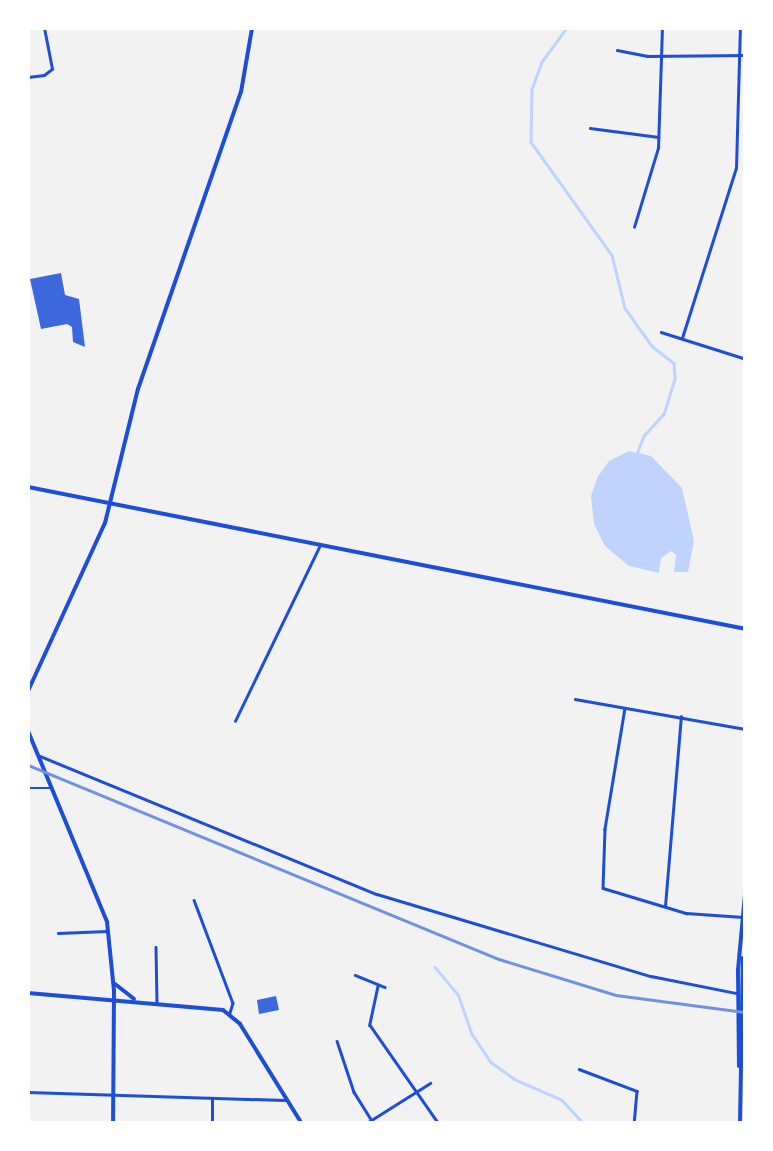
<!DOCTYPE html>
<html>
<head>
<meta charset="utf-8">
<style>
	body { margin:0 }
	#map { position:relative; width:773px; height:1151px; overflow:hidden; background:#f2f2f2; font-family:Merriweather,serif }
	div>[style] { position:absolute }
	[style*='--x'] { left:calc(var(--x)*1px); top:calc(var(--y)*1px); width:calc(var(--w)*1px); rotate:calc(var(--a)*1deg) }
	.water>* { inset:0; background:#bfd3fe }
	.stream>* { height:2.5px; margin:-1.25px; padding:0 1.25px; transform-origin:1.25px; border-radius:1.25px; background:#bfd3fe }
	.building>* { inset:0; background:#3d67dc }
	.minor>* { height:2.5px; margin:-1.25px; padding:0 1.25px; transform-origin:1.25px; border-radius:1.25px; background:#1d4ed8 }
	.tertiary>* { height:4px; margin:-2px; padding:0 2px; transform-origin:2px; border-radius:2px; background:#1d4ed8 }
	.rail>* { height:2.5px; margin:-1.25px; padding:0 1.25px; transform-origin:1.25px; border-radius:1.25px; background:#7290e2 }
	span { translate:-50% -50%; white-space:nowrap; text-align:center; line-height:1.15; -webkit-text-stroke:10px #fff; paint-order:stroke }
	.frame { position:absolute; inset:0; border:30px solid #fff; pointer-events:none }
</style>
</head>
<body>
<div id="map">
	<div class="water">
		<i style="clip-path:polygon(629px 451px,651px 456px,682px 488px,694px 541px,688px 572px,674px 572px,676px 555px,671px 551px,661px 558px,659px 573px,629px 566px,605px 546px,594px 524px,591px 496px,598px 476px,609px 461px)"></i>
	</div>
	<div class="stream">
		<i style="--x:567;--y:28;--w:42;--a:126.3"></i>
		<i style="--x:542;--y:62;--w:30;--a:110"></i>
		<i style="--x:532;--y:90;--w:52;--a:91.1"></i>
		<i style="--x:531;--y:142;--w:139;--a:54.4"></i>
		<i style="--x:612;--y:255;--w:55;--a:76.2"></i>
		<i style="--x:625;--y:308;--w:47;--a:54.6"></i>
		<i style="--x:652;--y:346;--w:28;--a:38"></i>
		<i style="--x:674;--y:363;--w:16;--a:86"></i>
		<i style="--x:675;--y:379;--w:37;--a:107"></i>
		<i style="--x:664;--y:414;--w:30;--a:132"></i>
		<i style="--x:644;--y:436;--w:17;--a:111"></i>
		<i style="--x:435;--y:967;--w:35;--a:50"></i>
		<i style="--x:458;--y:994;--w:42;--a:70.7"></i>
		<i style="--x:472;--y:1034;--w:34;--a:56"></i>
		<i style="--x:491;--y:1062;--w:29;--a:36"></i>
		<i style="--x:514;--y:1079;--w:52;--a:23.6"></i>
		<i style="--x:562;--y:1100;--w:33;--a:47"></i>
	</div>
	<div class="building">
		<i style="clip-path:polygon(61px 273px,65px 295px,79px 299px,85px 347px,73px 342px,72px 327px,67px 324px,41px 329px,30px 279px)"></i>
		<i style="clip-path:polygon(276px 996px,279px 1010px,259px 1014px,257px 1000px)"></i>
	</div>
	<div class="minor">
		<i style="--x:617;--y:50;--w:31;--a:11"></i>
		<i style="--x:647;--y:56;--w:99;--a:-0.6"></i>
		<i style="--x:28;--y:77;--w:16;--a:-7"></i>
		<i style="--x:44;--y:75;--w:10;--a:-37"></i>
		<i style="--x:52;--y:69;--w:42;--a:-101"></i>
		<i style="--x:590;--y:128;--w:69;--a:7.5"></i>
		<i style="--x:634;--y:227;--w:83;--a:-73.1"></i>
		<i style="--x:658;--y:148;--w:120;--a:-88.1"></i>
		<i style="--x:661;--y:332;--w:89;--a:17.6"></i>
		<i style="--x:682;--y:338;--w:178;--a:-72.4"></i>
		<i style="--x:736;--y:168;--w:140;--a:-88.4"></i>
		<i style="--x:575;--y:699;--w:174;--a:10"></i>
		<i style="--x:625;--y:708;--w:123;--a:99.4"></i>
		<i style="--x:605;--y:829;--w:59;--a:91.9"></i>
		<i style="--x:603;--y:888;--w:87;--a:16.8"></i>
		<i style="--x:686;--y:913;--w:57;--a:4"></i>
		<i style="--x:235;--y:721;--w:193;--a:-64.2"></i>
		<i style="--x:40;--y:756;--w:364;--a:22.3"></i>
		<i style="--x:377;--y:894;--w:286;--a:16.7"></i>
		<i style="--x:651;--y:976;--w:87;--a:11.3"></i>
		<i style="--x:28;--y:788;--w:22;--a:0"></i>
		<i style="--x:194;--y:900;--w:110;--a:69.3"></i>
		<i style="--x:233;--y:1003;--w:10;--a:107"></i>
		<i style="--x:665;--y:906;--w:190;--a:-85.2"></i>
		<i style="--x:58;--y:933;--w:49;--a:-2.3"></i>
		<i style="--x:156;--y:947;--w:55;--a:89"></i>
		<i style="--x:355;--y:975;--w:32;--a:22"></i>
		<i style="--x:378;--y:986;--w:40;--a:102"></i>
		<i style="--x:370;--y:1025;--w:121;--a:55.1"></i>
		<i style="--x:337;--y:1041;--w:54;--a:71.6"></i>
		<i style="--x:354;--y:1092;--w:32;--a:58"></i>
		<i style="--x:579;--y:1069;--w:62;--a:20.8"></i>
		<i style="--x:637;--y:1091;--w:33;--a:95"></i>
		<i style="--x:28;--y:1092;--w:257;--a:1.8"></i>
		<i style="--x:212;--y:1124;--w:25;--a:-90"></i>
		<i style="--x:365;--y:1124;--w:77;--a:-32.2"></i>
	</div>
	<div class="tertiary">
		<i style="--x:28;--y:487;--w:732;--a:11.19"></i>
		<i style="--x:28;--y:691;--w:185;--a:-65.4"></i>
		<i style="--x:105;--y:523;--w:138;--a:-76.2"></i>
		<i style="--x:138;--y:389;--w:314;--a:-70.9"></i>
		<i style="--x:241;--y:92;--w:65;--a:-80.2"></i>
		<i style="--x:28;--y:731;--w:207;--a:67.5"></i>
		<i style="--x:107;--y:922;--w:69;--a:84.2"></i>
		<i style="--x:114;--y:991;--w:133;--a:90.4"></i>
		<i style="--x:115;--y:984;--w:24;--a:38"></i>
		<i style="--x:28;--y:993;--w:196;--a:5"></i>
		<i style="--x:223;--y:1010;--w:22;--a:39"></i>
		<i style="--x:240;--y:1024;--w:118;--a:58.2"></i>
		<i style="--x:739;--y:1066;--w:96;--a:-90.6"></i>
		<i style="--x:738;--y:970;--w:86;--a:-84.7"></i>
		<i style="--x:740;--y:1124;--w:166;--a:-89"></i>
	</div>
	<div class="rail">
		<i style="--x:28;--y:765;--w:509;--a:22.39"></i>
		<i style="--x:499;--y:959;--w:122;--a:17.1"></i>
		<i style="--x:616;--y:995;--w:131;--a:7.5"></i>
	</div>
	<div class="frame"></div>
</div>
</body>
</html>
